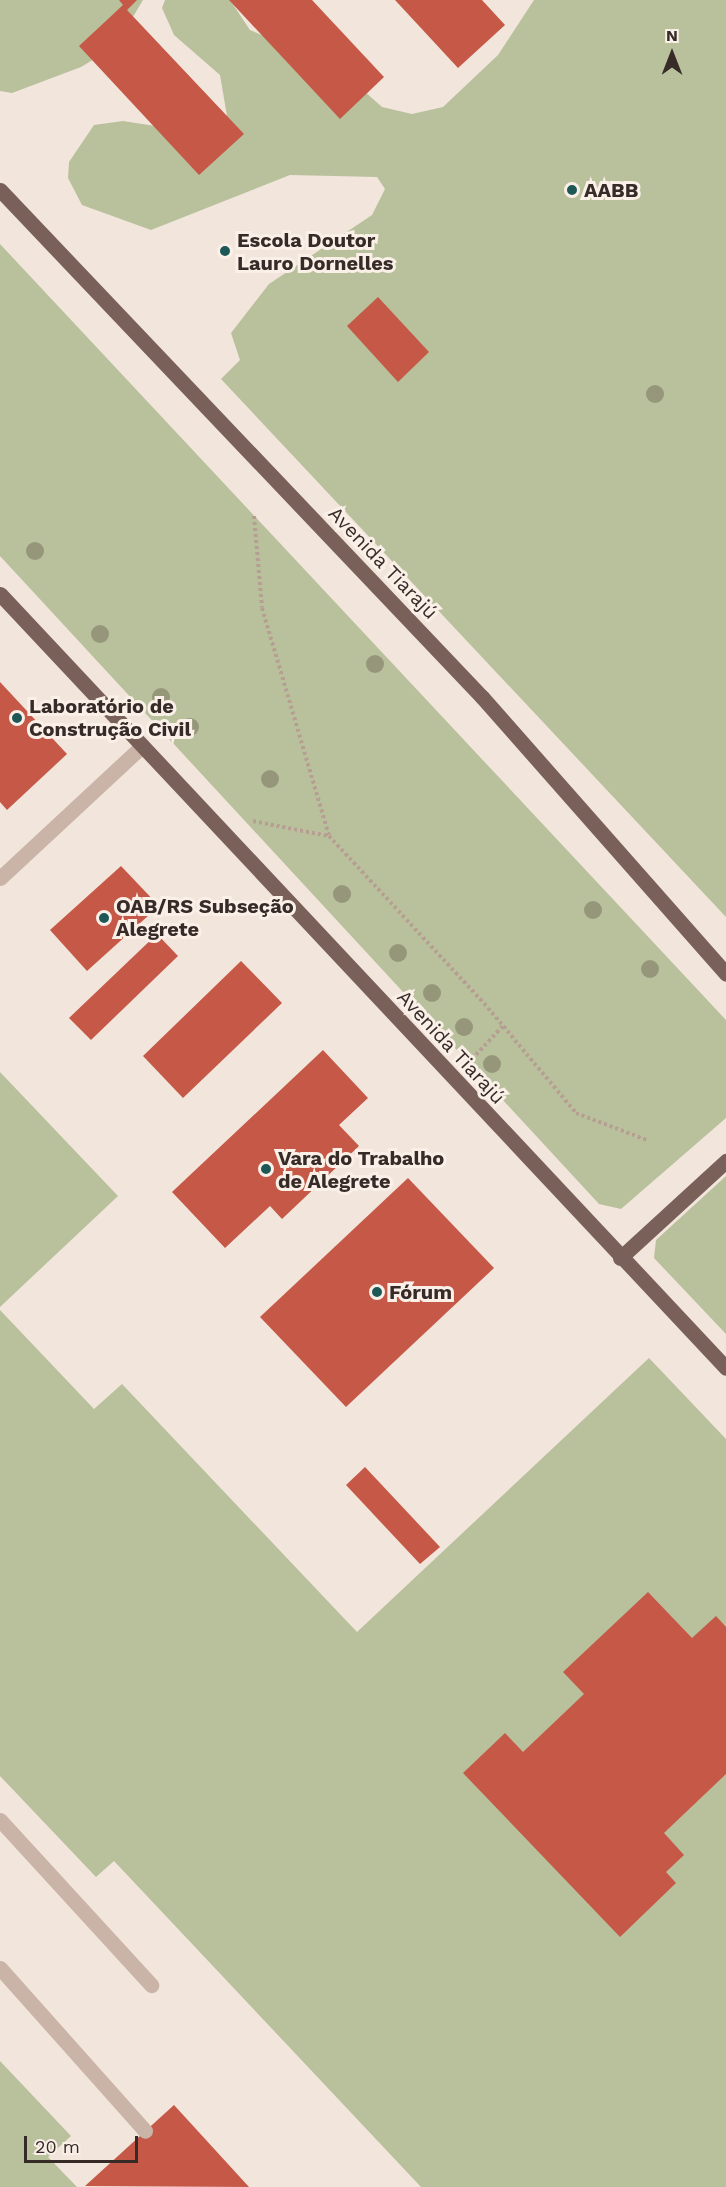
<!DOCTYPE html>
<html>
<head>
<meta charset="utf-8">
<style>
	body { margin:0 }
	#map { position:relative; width:726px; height:2187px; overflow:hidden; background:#f2e5dc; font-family:"Work Sans",sans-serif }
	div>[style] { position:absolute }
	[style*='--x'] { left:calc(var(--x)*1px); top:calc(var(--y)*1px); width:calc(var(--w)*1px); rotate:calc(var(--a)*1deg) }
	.green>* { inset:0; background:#b8c19c }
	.building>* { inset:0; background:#c55846 }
	.path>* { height:4px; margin-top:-2px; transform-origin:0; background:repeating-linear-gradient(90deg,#b69e92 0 3px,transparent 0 6px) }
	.minor>* { height:15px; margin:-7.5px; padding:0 7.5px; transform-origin:7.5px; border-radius:7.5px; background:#cab4a8 }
	.major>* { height:15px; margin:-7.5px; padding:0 7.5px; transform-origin:7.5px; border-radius:7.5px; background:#796159 }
	.trees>* { width:18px; height:18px; margin:-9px; border-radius:50%; background:#96967b }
	.dots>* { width:16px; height:16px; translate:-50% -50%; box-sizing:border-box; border:3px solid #faf0e8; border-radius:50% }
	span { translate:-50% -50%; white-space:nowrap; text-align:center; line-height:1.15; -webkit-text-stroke:6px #faf0e8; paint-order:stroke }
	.poi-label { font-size:20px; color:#372b28; font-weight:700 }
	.left { translate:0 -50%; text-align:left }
	.street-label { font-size:20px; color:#372b28 }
	.north { position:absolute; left:642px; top:24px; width:60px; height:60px; -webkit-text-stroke:4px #faf0e8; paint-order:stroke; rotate:0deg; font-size:16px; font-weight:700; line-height:24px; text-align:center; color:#372b28 }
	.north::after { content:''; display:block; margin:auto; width:21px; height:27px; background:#372b28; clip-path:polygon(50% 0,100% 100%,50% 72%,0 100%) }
	.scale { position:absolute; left:24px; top:2136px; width:114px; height:27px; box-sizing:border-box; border:3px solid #372b28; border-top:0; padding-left:8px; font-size:18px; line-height:21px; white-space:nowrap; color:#372b28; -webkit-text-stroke:4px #faf0e8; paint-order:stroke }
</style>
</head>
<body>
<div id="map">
	<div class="green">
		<i style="clip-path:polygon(0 0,143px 0,118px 42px,106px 52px,81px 67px,12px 93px,0 91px)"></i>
		<i style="clip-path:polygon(165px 0,230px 0,250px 30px,336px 66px,382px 107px,412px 114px,443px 107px,498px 55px,534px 0,726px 0,726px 917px,221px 379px,240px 360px,231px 333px,269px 284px,372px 215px,385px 189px,377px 177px,290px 175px,151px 230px,82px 205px,68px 178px,69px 162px,94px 125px,123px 121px,200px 133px,227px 116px,220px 75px,174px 35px,162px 8px)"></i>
		<i style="clip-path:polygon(0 244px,726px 1020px,726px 1118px,621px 1209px,599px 1204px,0 556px)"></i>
		<i style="clip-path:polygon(0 1072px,118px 1196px,0 1307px)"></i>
		<i style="clip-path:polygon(726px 1176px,726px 1334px,654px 1258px,656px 1240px)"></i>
		<i style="clip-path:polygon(0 1310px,94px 1409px,122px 1384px,357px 1632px,649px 1358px,726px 1439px,726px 2187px,421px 2187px,114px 1861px,96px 1877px,0 1776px)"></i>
		<i style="clip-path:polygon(0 2061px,71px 2136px,48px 2157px,77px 2187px,0 2187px)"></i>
	</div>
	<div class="building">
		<i style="clip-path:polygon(119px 0,137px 0,127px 10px,244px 134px,199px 175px,79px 46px,123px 5px)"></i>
		<i style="clip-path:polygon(229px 0,312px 0,384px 77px,340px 119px)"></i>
		<i style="clip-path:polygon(395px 0,482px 0,505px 25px,458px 68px)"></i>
		<i style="clip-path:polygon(378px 297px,429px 352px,398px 382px,347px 326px)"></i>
		<i style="clip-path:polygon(0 682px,67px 754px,7px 810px,0 802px)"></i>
		<i style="clip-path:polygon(121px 866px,159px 906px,87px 971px,50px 930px)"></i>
		<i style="clip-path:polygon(157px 934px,178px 956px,91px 1040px,69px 1018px)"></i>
		<i style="clip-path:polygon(241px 961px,282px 1003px,183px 1098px,143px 1056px)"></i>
		<i style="clip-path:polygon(323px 1050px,368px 1098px,339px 1125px,359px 1146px,282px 1219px,270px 1206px,225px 1248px,172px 1192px)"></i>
		<i style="clip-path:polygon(408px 1178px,494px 1268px,346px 1407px,260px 1317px)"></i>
		<i style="clip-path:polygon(365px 1467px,440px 1547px,420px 1564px,346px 1485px)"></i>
		<i style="clip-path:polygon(648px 1592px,692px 1638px,716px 1616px,726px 1627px,726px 1774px,664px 1833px,684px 1855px,666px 1872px,676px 1883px,620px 1937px,463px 1773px,505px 1733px,523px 1752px,584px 1694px,563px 1672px)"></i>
		<i style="clip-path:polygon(174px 2105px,249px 2187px,85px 2186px)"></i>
	</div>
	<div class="path">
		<i style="--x:254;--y:516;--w:92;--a:85"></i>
		<i style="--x:262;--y:608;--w:238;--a:73.6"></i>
		<i style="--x:253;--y:821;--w:77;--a:11.2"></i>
		<i style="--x:329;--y:836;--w:234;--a:47.2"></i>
		<i style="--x:488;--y:1008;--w:137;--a:50"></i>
		<i style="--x:576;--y:1113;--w:78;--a:21"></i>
		<i style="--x:472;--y:1059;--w:45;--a:-46.8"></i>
	</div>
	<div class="minor">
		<i style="--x:0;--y:878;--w:194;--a:-42.9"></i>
		<i style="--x:0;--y:1820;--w:224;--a:47.5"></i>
		<i style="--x:0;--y:1968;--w:218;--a:48.3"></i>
	</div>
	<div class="major">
		<i style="--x:0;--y:190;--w:700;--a:46.45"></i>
		<i style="--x:482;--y:697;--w:369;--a:48.6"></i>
		<i style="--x:0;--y:594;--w:1061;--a:46.83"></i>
		<i style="--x:620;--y:1258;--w:144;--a:-42.5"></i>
	</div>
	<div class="trees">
		<i style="left:655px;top:394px"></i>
		<i style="left:35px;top:551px"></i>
		<i style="left:100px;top:634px"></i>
		<i style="left:375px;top:664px"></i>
		<i style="left:161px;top:697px"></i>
		<i style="left:190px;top:727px"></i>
		<i style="left:270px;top:779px"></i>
		<i style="left:342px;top:894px"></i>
		<i style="left:593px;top:910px"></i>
		<i style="left:398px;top:953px"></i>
		<i style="left:650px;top:969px"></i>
		<i style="left:432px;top:993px"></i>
		<i style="left:464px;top:1027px"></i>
		<i style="left:492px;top:1064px"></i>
	</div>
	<div class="dots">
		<i style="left:572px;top:190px;background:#1e5856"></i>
		<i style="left:225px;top:251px;background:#1e5856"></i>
		<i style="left:17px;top:718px;background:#1e5856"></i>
		<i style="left:104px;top:918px;background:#1e5856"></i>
		<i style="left:266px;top:1169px;background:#1e5856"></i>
		<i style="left:377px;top:1292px;background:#1e5856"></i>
	</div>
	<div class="poi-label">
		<span class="left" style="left:584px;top:190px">AABB</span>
		<span class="left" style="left:237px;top:252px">Escola Doutor<br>Lauro Dornelles</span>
		<span class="left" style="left:29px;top:718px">Laboratório de<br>Construção Civil</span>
		<span class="left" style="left:116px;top:918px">OAB/RS Subseção<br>Alegrete</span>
		<span class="left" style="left:278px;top:1170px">Vara do Trabalho<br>de Alegrete</span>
		<span class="left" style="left:389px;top:1292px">Fórum</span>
	</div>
	<div class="street-label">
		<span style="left:383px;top:563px;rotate:46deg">Avenida Tiarajú</span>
		<span style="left:451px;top:1047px;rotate:47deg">Avenida Tiarajú</span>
	</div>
	<div class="north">N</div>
	<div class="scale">20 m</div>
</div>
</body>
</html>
